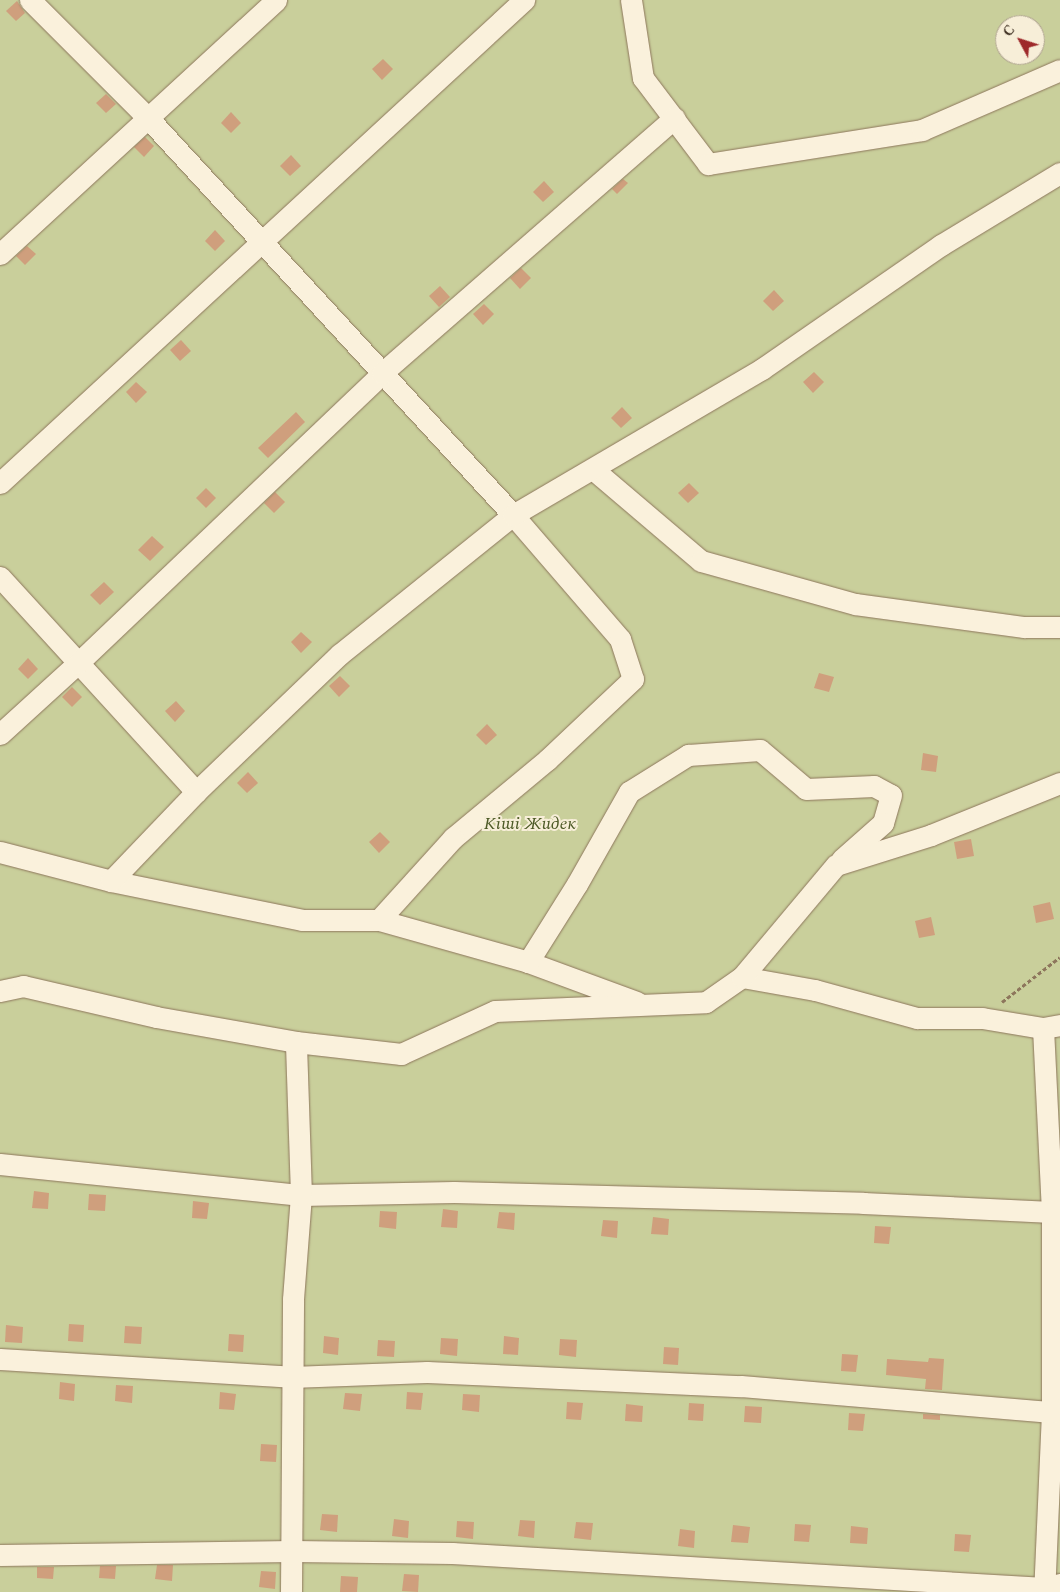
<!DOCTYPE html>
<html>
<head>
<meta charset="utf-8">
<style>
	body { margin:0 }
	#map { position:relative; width:1060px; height:1592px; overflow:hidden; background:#f0e4c8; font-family:Spectral,serif }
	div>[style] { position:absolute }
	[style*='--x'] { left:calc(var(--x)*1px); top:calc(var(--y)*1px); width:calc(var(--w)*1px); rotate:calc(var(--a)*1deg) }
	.green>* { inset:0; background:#c9cf9b }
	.building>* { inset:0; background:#cf9f7d }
	.path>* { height:3px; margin-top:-1.5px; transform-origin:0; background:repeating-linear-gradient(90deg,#8d765c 0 4px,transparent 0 6.5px) }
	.roads { filter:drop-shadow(0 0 1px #8d765c) drop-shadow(0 0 1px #8d765c) }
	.minor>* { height:21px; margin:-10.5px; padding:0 10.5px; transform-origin:10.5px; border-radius:10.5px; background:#faf1dc }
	span { translate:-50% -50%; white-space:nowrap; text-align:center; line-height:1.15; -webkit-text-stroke:4px #f7eed8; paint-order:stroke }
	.park-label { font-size:18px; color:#4d5a26; font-style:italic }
	.north { position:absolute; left:995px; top:15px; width:50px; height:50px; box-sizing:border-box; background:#f7eed8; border:1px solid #ada18e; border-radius:50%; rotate:310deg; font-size:14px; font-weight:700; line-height:20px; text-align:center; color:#3d2e20 }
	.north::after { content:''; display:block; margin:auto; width:18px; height:22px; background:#9e2a2b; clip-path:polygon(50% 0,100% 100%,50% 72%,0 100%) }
</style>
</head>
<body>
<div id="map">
	<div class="green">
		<i style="clip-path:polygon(evenodd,0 0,1060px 0,1060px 1592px,0 1592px,0 0,1005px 25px,1035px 25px,1035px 55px,1005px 55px,1005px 25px)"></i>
	</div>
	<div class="building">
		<i style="clip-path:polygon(17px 1px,25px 13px,16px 21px,6px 11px)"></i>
		<i style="clip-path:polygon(383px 59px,393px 69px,382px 80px,372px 69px)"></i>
		<i style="clip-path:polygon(106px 94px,116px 104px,106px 113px,96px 103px)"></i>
		<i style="clip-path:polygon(231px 112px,241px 123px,231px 133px,221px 123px)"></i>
		<i style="clip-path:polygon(145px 137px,154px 146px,144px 157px,134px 147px)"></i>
		<i style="clip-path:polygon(291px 155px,301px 166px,290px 176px,280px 166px)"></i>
		<i style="clip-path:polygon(623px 179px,628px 183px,617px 194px,612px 189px)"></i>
		<i style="clip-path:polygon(544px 181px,554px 192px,543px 202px,533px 192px)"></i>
		<i style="clip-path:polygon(215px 230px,225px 241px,215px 251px,205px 241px)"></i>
		<i style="clip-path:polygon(27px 246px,36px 254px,25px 265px,16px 256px)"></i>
		<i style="clip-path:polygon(521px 268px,531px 278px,520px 289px,510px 278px)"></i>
		<i style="clip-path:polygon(440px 286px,450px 297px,439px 307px,429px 296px)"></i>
		<i style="clip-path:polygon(774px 290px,784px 301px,773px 311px,763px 301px)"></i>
		<i style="clip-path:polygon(484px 304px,494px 314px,483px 325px,473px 314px)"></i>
		<i style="clip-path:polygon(181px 340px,191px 351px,180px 361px,170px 350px)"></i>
		<i style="clip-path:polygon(814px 372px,824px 382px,813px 393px,803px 382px)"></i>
		<i style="clip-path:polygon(136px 382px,147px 392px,136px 403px,126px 392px)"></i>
		<i style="clip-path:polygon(622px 407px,632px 418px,621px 428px,611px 418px)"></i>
		<i style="clip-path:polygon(296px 412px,305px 422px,268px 458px,258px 448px)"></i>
		<i style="clip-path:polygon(689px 483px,699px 493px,688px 503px,678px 493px)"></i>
		<i style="clip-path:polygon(206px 488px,216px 498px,206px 508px,196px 498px)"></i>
		<i style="clip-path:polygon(275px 492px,285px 502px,274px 513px,264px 503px)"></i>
		<i style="clip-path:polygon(152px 536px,164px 547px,150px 561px,138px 550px)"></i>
		<i style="clip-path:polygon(104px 582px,114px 592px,100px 605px,90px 595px)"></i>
		<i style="clip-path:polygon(301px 632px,312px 642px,301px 653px,291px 642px)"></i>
		<i style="clip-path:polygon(28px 658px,38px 669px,28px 679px,18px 669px)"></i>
		<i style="clip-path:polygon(819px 673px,834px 677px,829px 692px,814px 688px)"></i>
		<i style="clip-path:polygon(340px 676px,350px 686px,339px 697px,329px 686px)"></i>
		<i style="clip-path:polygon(72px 687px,82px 697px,72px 707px,62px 697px)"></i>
		<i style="clip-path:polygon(176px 701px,185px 711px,175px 722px,165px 711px)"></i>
		<i style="clip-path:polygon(487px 724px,497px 735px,486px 745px,476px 735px)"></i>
		<i style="clip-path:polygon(923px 753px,938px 756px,936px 772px,921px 770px)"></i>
		<i style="clip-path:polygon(248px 772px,258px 783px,247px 793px,237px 783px)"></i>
		<i style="clip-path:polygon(380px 832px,390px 842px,379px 853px,369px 842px)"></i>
		<i style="clip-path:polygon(971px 839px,974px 856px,957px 859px,954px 842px)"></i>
		<i style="clip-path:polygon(1050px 902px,1054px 919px,1036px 923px,1033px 906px)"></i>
		<i style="clip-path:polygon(931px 917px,935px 935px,919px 938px,915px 921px)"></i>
		<i style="clip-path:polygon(34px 1191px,49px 1193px,48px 1209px,32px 1208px)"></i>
		<i style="clip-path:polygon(89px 1194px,106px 1195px,105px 1211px,88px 1210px)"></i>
		<i style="clip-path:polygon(193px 1201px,209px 1203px,207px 1219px,192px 1218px)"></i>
		<i style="clip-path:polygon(443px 1209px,458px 1211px,457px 1228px,441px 1227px)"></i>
		<i style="clip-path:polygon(380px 1211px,397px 1212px,396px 1229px,379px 1227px)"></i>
		<i style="clip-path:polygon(499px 1212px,515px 1213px,514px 1230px,497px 1228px)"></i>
		<i style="clip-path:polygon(653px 1217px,669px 1219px,668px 1235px,651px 1234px)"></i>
		<i style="clip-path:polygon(603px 1220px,618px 1221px,617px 1238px,601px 1236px)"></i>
		<i style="clip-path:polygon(875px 1226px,891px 1227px,889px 1244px,874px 1243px)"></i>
		<i style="clip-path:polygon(69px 1324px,84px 1325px,83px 1342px,68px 1341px)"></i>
		<i style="clip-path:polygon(6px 1325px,23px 1327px,22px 1343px,5px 1342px)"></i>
		<i style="clip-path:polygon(125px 1326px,142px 1327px,141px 1344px,124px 1343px)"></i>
		<i style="clip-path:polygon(229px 1334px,244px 1335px,243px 1352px,228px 1351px)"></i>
		<i style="clip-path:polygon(324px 1336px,339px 1338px,338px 1355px,323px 1353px)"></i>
		<i style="clip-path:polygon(504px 1336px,519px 1338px,518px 1355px,503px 1354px)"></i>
		<i style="clip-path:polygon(441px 1338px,458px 1339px,457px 1356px,440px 1354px)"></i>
		<i style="clip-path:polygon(560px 1339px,577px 1340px,576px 1357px,559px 1355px)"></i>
		<i style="clip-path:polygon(378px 1340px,395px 1341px,394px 1357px,377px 1356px)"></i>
		<i style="clip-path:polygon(664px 1347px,679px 1348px,678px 1365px,663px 1364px)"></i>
		<i style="clip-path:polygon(842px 1354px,858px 1355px,856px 1372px,841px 1371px)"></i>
		<i style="clip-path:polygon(929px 1358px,944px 1359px,942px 1390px,925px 1389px,926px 1379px,886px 1375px,887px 1359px,928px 1362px)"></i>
		<i style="clip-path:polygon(60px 1382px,75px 1384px,74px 1401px,59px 1399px)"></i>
		<i style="clip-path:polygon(116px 1385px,133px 1386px,132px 1403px,115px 1401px)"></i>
		<i style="clip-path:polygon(220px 1392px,236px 1394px,234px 1410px,219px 1409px)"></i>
		<i style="clip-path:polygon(407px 1392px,423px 1393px,421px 1410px,406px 1409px)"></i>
		<i style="clip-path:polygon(345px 1393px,362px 1394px,360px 1411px,343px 1409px)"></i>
		<i style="clip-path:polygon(463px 1394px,480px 1395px,479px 1412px,462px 1410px)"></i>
		<i style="clip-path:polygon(567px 1402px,583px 1403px,581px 1420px,566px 1419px)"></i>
		<i style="clip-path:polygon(689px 1403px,704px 1404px,703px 1421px,688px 1420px)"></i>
		<i style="clip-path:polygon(626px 1404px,643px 1406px,642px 1422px,625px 1421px)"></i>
		<i style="clip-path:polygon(745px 1406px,762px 1407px,761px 1423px,744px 1422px)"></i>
		<i style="clip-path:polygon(849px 1413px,865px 1414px,863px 1431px,848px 1430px)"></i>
		<i style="clip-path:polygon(923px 1414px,940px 1415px,940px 1420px,923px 1419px)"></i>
		<i style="clip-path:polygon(261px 1444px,277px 1445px,276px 1462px,260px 1461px)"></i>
		<i style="clip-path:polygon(322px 1514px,338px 1515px,337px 1532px,320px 1530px)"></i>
		<i style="clip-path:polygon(394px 1519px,409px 1521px,408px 1538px,392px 1536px)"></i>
		<i style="clip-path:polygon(520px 1520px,535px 1521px,534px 1538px,518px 1536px)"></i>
		<i style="clip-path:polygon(457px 1521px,474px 1522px,473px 1539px,456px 1537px)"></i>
		<i style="clip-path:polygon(576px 1522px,593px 1523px,591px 1540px,574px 1538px)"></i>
		<i style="clip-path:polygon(795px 1524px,811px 1525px,809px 1542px,794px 1541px)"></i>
		<i style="clip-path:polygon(733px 1525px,750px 1527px,748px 1543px,731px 1542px)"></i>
		<i style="clip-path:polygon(851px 1526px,868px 1528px,867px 1544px,850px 1543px)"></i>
		<i style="clip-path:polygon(680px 1529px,695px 1531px,694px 1548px,678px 1546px)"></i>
		<i style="clip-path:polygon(955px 1534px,971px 1535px,969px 1552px,954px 1551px)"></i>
		<i style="clip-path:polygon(157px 1565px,173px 1565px,172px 1581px,155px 1579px)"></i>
		<i style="clip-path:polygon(100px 1566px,116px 1566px,115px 1579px,99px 1578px)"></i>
		<i style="clip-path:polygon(37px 1567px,54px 1567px,53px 1579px,37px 1578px)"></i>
		<i style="clip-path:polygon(261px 1571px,276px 1572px,275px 1589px,259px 1587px)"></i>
		<i style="clip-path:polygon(404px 1574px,419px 1575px,418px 1592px,402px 1591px)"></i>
		<i style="clip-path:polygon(341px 1576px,358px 1577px,357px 1592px,340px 1592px)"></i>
	</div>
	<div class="path">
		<i style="--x:1002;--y:1002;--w:73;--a:-37.8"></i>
	</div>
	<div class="roads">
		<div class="minor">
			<i style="--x:30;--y:0;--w:167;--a:45"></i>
			<i style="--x:148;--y:118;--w:539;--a:47.4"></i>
			<i style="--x:513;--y:515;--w:164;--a:49.2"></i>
			<i style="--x:620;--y:639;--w:42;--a:72"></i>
			<i style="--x:633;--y:679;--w:118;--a:136.7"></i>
			<i style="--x:547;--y:760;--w:122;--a:140.3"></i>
			<i style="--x:453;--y:838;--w:110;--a:132.1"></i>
			<i style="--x:631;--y:0;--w:79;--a:81.3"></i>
			<i style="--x:643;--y:78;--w:108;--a:52.9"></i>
			<i style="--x:708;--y:164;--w:217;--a:-9"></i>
			<i style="--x:922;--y:130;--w:150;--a:-23.5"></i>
			<i style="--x:0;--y:254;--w:375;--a:-42.6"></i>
			<i style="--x:594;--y:470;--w:140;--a:40.4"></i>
			<i style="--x:701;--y:561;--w:160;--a:15.6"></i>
			<i style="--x:855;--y:604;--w:171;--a:7.8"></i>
			<i style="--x:1024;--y:627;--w:36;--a:0"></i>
			<i style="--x:0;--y:483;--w:713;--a:-42.67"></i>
			<i style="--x:0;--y:577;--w:291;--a:47.6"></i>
			<i style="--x:0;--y:734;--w:105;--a:-42.3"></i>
			<i style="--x:78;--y:663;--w:420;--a:-43.6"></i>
			<i style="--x:382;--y:373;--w:388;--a:-41.1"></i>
			<i style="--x:0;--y:852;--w:115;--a:14.6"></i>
			<i style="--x:111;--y:881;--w:195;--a:11.5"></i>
			<i style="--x:302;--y:920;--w:77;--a:0"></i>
			<i style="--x:379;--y:920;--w:155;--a:15.7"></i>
			<i style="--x:528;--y:962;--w:116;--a:20.2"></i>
			<i style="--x:111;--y:881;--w:123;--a:-46.3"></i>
			<i style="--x:196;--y:792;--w:199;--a:-43.8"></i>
			<i style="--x:340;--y:654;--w:222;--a:-38.8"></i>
			<i style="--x:513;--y:515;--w:289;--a:-30.4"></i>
			<i style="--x:762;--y:369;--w:218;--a:-34.7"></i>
			<i style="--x:941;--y:245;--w:139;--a:-31.2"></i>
			<i style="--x:528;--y:962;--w:92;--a:-57.9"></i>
			<i style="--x:577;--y:884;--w:106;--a:-60.5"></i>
			<i style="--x:629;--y:792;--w:70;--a:-32.1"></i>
			<i style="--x:688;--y:755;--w:72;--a:-4"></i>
			<i style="--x:760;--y:750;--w:60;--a:40.3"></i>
			<i style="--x:806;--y:789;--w:68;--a:-2.5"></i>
			<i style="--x:874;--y:786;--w:19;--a:28"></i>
			<i style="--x:891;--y:795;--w:29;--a:106"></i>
			<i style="--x:883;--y:823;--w:55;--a:138.7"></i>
			<i style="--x:742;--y:977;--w:74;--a:10.1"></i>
			<i style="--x:815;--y:990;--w:106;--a:15.4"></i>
			<i style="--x:917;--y:1018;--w:65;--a:0"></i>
			<i style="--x:982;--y:1018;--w:62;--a:9.3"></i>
			<i style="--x:1043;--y:1028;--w:17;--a:-10"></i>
			<i style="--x:0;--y:991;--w:24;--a:-12"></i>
			<i style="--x:23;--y:986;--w:137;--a:13.1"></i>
			<i style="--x:156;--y:1017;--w:142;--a:10.1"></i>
			<i style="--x:296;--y:1042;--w:106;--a:6.5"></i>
			<i style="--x:401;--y:1054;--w:103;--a:-24.6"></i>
			<i style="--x:495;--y:1011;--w:211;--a:-2.4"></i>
			<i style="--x:706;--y:1002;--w:44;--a:-34.8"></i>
			<i style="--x:742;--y:977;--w:146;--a:-50"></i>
			<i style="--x:836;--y:865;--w:100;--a:-17.5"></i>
			<i style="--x:931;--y:835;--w:139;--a:-22"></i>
			<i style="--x:1043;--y:1028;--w:184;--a:87.2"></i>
			<i style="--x:1052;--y:1212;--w:200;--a:90"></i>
			<i style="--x:1052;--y:1412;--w:180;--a:92.5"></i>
			<i style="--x:0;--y:1164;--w:303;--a:5.9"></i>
			<i style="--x:301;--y:1195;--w:153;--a:-1.1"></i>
			<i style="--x:454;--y:1192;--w:409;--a:1.5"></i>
			<i style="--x:863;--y:1203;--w:189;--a:2.7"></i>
			<i style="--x:1052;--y:1212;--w:8;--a:-14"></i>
			<i style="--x:0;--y:1359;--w:292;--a:3.5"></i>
			<i style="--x:291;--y:1377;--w:136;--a:-2.1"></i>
			<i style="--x:427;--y:1372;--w:314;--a:2.6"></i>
			<i style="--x:741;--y:1386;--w:312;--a:4.8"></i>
			<i style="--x:1052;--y:1412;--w:9;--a:-21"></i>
			<i style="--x:0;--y:1555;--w:293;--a:-0.8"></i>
			<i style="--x:293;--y:1551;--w:159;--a:0.7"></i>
			<i style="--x:452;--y:1553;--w:594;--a:3.38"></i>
			<i style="--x:1045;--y:1588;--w:16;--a:-15"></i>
			<i style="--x:291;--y:1592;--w:293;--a:-89.6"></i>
			<i style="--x:293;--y:1299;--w:104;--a:-85.6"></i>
			<i style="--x:301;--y:1195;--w:153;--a:-91.9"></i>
		</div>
	</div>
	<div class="park-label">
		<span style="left:530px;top:824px">Кіші Жидек</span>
	</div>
	<div class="north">С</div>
</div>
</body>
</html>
